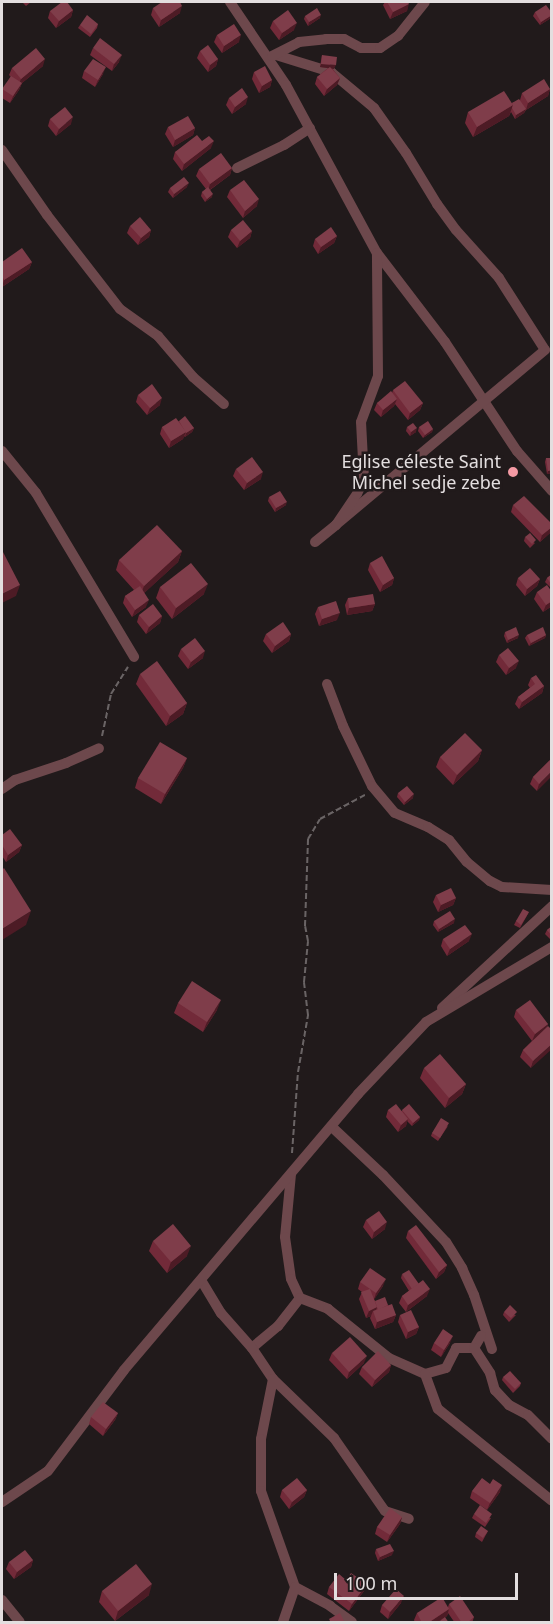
<!DOCTYPE html>
<html>
<head>
<meta charset="utf-8">
<style>
	body { margin:0 }
	#map { position:relative; width:553px; height:1624px; overflow:hidden; background:#211a1b; font-family:"Noto Sans",sans-serif }
	div>[style] { position:absolute }
	[style*='--x'] { left:calc(var(--x)*1px); top:calc(var(--y)*1px); width:calc(var(--w)*1px); rotate:calc(var(--a)*1deg) }
	.path>* { height:2px; margin-top:-1px; transform-origin:0; background:repeating-linear-gradient(90deg,#6a6465 0 6px,transparent 0 9px) }
	.minor>* { height:10px; margin:-5px; padding:0 5px; transform-origin:5px; border-radius:5px; background:#6d484c }
	.wall>* { inset:0; background:#722a39 }
	.shaded-wall>* { inset:0; background:#4d1b25 }
	.building>* { inset:0; background:#7f3d4a }
	.dots>* { width:16px; height:16px; translate:-50% -50%; box-sizing:border-box; border:3px solid #211a1b; border-radius:50% }
	span { translate:-50% -50%; white-space:nowrap; text-align:center; line-height:1.15; -webkit-text-stroke:5px #211a1b; paint-order:stroke }
	.poi-label { font-size:18px; color:#e3dedf }
	.right { translate:-100% -50%; text-align:right }
	.frame { position:absolute; inset:0; border:3px solid #e3dedf; pointer-events:none }
	.scale { position:absolute; left:334px; top:1573px; width:184px; height:27px; box-sizing:border-box; border:3px solid #e3dedf; border-top:0; padding-left:8px; font-size:18px; line-height:21px; white-space:nowrap; color:#e3dedf; -webkit-text-stroke:4px #211a1b; paint-order:stroke }
</style>
</head>
<body>
<div id="map">
	<div class="path">
		<i style="--x:102;--y:736;--w:43;--a:-77.9"></i>
		<i style="--x:111;--y:694;--w:32;--a:-58"></i>
		<i style="--x:292;--y:1153;--w:81;--a:-85.8"></i>
		<i style="--x:298;--y:1072;--w:58;--a:-80"></i>
		<i style="--x:308;--y:1015;--w:33;--a:-97"></i>
		<i style="--x:304;--y:982;--w:41;--a:-84.4"></i>
		<i style="--x:308;--y:941;--w:15;--a:-101"></i>
		<i style="--x:305;--y:926;--w:87;--a:-88"></i>
		<i style="--x:308;--y:839;--w:23;--a:-59"></i>
		<i style="--x:320;--y:819;--w:51;--a:-28.1"></i>
	</div>
	<div class="minor">
		<i style="--x:230;--y:2;--w:100;--a:56"></i>
		<i style="--x:286;--y:85;--w:191;--a:61.6"></i>
		<i style="--x:377;--y:253;--w:112;--a:52.6"></i>
		<i style="--x:445;--y:342;--w:131;--a:56.6"></i>
		<i style="--x:517;--y:451;--w:53;--a:48.8"></i>
		<i style="--x:276;--y:55;--w:58;--a:17.2"></i>
		<i style="--x:331;--y:72;--w:56;--a:39.9"></i>
		<i style="--x:374;--y:108;--w:55;--a:54.6"></i>
		<i style="--x:406;--y:153;--w:60;--a:58.7"></i>
		<i style="--x:437;--y:204;--w:32;--a:54"></i>
		<i style="--x:456;--y:230;--w:64;--a:48.1"></i>
		<i style="--x:499;--y:278;--w:85;--a:57.4"></i>
		<i style="--x:545;--y:350;--w:273;--a:140.1"></i>
		<i style="--x:272;--y:56;--w:30;--a:-27"></i>
		<i style="--x:299;--y:42;--w:27;--a:-6"></i>
		<i style="--x:326;--y:39;--w:18;--a:0"></i>
		<i style="--x:344;--y:39;--w:19;--a:28"></i>
		<i style="--x:361;--y:48;--w:19;--a:0"></i>
		<i style="--x:380;--y:48;--w:22;--a:-34"></i>
		<i style="--x:398;--y:36;--w:43;--a:-51.5"></i>
		<i style="--x:2;--y:150;--w:79;--a:55.3"></i>
		<i style="--x:47;--y:215;--w:119;--a:52.2"></i>
		<i style="--x:120;--y:309;--w:47;--a:35.4"></i>
		<i style="--x:158;--y:336;--w:54;--a:49.5"></i>
		<i style="--x:193;--y:377;--w:41;--a:41.1"></i>
		<i style="--x:237;--y:168;--w:52;--a:-26.1"></i>
		<i style="--x:284;--y:145;--w:31;--a:-33"></i>
		<i style="--x:2;--y:451;--w:54;--a:51"></i>
		<i style="--x:36;--y:493;--w:191;--a:59.1"></i>
		<i style="--x:315;--y:542;--w:27;--a:-39"></i>
		<i style="--x:336;--y:525;--w:37;--a:-56"></i>
		<i style="--x:357;--y:494;--w:17;--a:-65"></i>
		<i style="--x:364;--y:479;--w:57;--a:-93"></i>
		<i style="--x:361;--y:422;--w:49;--a:-69.7"></i>
		<i style="--x:378;--y:376;--w:123;--a:-90.5"></i>
		<i style="--x:327;--y:684;--w:45;--a:69.1"></i>
		<i style="--x:343;--y:726;--w:67;--a:64.2"></i>
		<i style="--x:372;--y:786;--w:35;--a:50"></i>
		<i style="--x:395;--y:813;--w:36;--a:23"></i>
		<i style="--x:428;--y:827;--w:25;--a:32"></i>
		<i style="--x:449;--y:840;--w:28;--a:51"></i>
		<i style="--x:467;--y:862;--w:30;--a:40"></i>
		<i style="--x:490;--y:881;--w:13;--a:27"></i>
		<i style="--x:502;--y:887;--w:50;--a:3.4"></i>
		<i style="--x:2;--y:789;--w:16;--a:-35"></i>
		<i style="--x:15;--y:780;--w:54;--a:-18.4"></i>
		<i style="--x:66;--y:763;--w:36;--a:-24"></i>
		<i style="--x:442;--y:1008;--w:150;--a:-42.8"></i>
		<i style="--x:332;--y:1127;--w:70;--a:43.3"></i>
		<i style="--x:383;--y:1175;--w:92;--a:46.8"></i>
		<i style="--x:446;--y:1242;--w:31;--a:58"></i>
		<i style="--x:462;--y:1268;--w:30;--a:66"></i>
		<i style="--x:474;--y:1295;--w:57;--a:71.6"></i>
		<i style="--x:291;--y:1174;--w:63;--a:95.4"></i>
		<i style="--x:285;--y:1237;--w:42;--a:81.9"></i>
		<i style="--x:291;--y:1279;--w:21;--a:65"></i>
		<i style="--x:300;--y:1298;--w:36;--a:128"></i>
		<i style="--x:278;--y:1326;--w:34;--a:140"></i>
		<i style="--x:252;--y:1348;--w:37;--a:56"></i>
		<i style="--x:273;--y:1379;--w:61;--a:101.3"></i>
		<i style="--x:261;--y:1439;--w:52;--a:90"></i>
		<i style="--x:261;--y:1491;--w:102;--a:70.5"></i>
		<i style="--x:295;--y:1587;--w:40;--a:28"></i>
		<i style="--x:330;--y:1606;--w:27;--a:36"></i>
		<i style="--x:201;--y:1280;--w:39;--a:59"></i>
		<i style="--x:221;--y:1313;--w:47;--a:48.5"></i>
		<i style="--x:300;--y:1298;--w:30;--a:21"></i>
		<i style="--x:328;--y:1309;--w:78;--a:38.8"></i>
		<i style="--x:389;--y:1358;--w:39;--a:24"></i>
		<i style="--x:425;--y:1374;--w:22;--a:-16"></i>
		<i style="--x:446;--y:1368;--w:22;--a:-63"></i>
		<i style="--x:456;--y:1348;--w:18;--a:0"></i>
		<i style="--x:474;--y:1348;--w:14;--a:-60"></i>
		<i style="--x:474;--y:1348;--w:30;--a:57"></i>
		<i style="--x:490;--y:1373;--w:18;--a:74"></i>
		<i style="--x:495;--y:1390;--w:21;--a:47"></i>
		<i style="--x:509;--y:1405;--w:21;--a:28"></i>
		<i style="--x:528;--y:1415;--w:34;--a:45"></i>
		<i style="--x:425;--y:1374;--w:37;--a:70"></i>
		<i style="--x:438;--y:1409;--w:146;--a:38.9"></i>
		<i style="--x:273;--y:1379;--w:85;--a:44"></i>
		<i style="--x:334;--y:1438;--w:89;--a:55.1"></i>
		<i style="--x:385;--y:1511;--w:25;--a:18"></i>
		<i style="--x:2;--y:1502;--w:55;--a:-34"></i>
		<i style="--x:48;--y:1471;--w:126;--a:-53"></i>
		<i style="--x:124;--y:1370;--w:362;--a:-49.7"></i>
		<i style="--x:358;--y:1094;--w:99;--a:-46.6"></i>
		<i style="--x:426;--y:1022;--w:147;--a:-30.8"></i>
		<i style="--x:2;--y:1600;--w:28;--a:51"></i>
		<i style="--x:283;--y:1622;--w:37;--a:-71"></i>
	</div>
	<div class="wall">
		<i style="clip-path:polygon(22px 2px,31px 2px,26px 6px)"></i>
		<i style="clip-path:polygon(385px 2px,408px 2px,407px 11px,390px 19px,383px 5px)"></i>
		<i style="clip-path:polygon(153px 8px,180px 13px,159px 27px,151px 15px)"></i>
		<i style="clip-path:polygon(73px 10px,71px 17px,56px 28px,48px 18px,50px 11px)"></i>
		<i style="clip-path:polygon(535px 12px,552px 13px,552px 16px,551px 18px,540px 25px,533px 16px)"></i>
		<i style="clip-path:polygon(305px 16px,320px 18px,308px 26px,304px 19px)"></i>
		<i style="clip-path:polygon(273px 21px,294px 30px,279px 40px,270px 28px)"></i>
		<i style="clip-path:polygon(98px 24px,97px 28px,90px 37px,78px 28px,80px 25px)"></i>
		<i style="clip-path:polygon(217px 35px,239px 42px,222px 53px,214px 42px)"></i>
		<i style="clip-path:polygon(93px 48px,119px 62px,112px 71px,90px 55px)"></i>
		<i style="clip-path:polygon(200px 51px,218px 59px,216px 66px,208px 72px,197px 58px)"></i>
		<i style="clip-path:polygon(322px 55px,334px 69px,332px 68px,340px 78px,337px 85px,324px 96px,315px 84px,317px 77px,328px 68px,320px 67px)"></i>
		<i style="clip-path:polygon(43px 66px,22px 83px,19px 90px,10px 103px,2px 98px,2px 91px,11px 77px,9px 75px,12px 68px)"></i>
		<i style="clip-path:polygon(84px 71px,103px 74px,95px 87px,82px 78px)"></i>
		<i style="clip-path:polygon(254px 72px,272px 80px,270px 87px,259px 93px,252px 79px)"></i>
		<i style="clip-path:polygon(550px 89px,548px 96px,526px 110px,524px 113px,515px 119px,511px 112px,509px 116px,473px 137px,465px 123px,468px 112px,512px 103px,520px 100px,522px 93px)"></i>
		<i style="clip-path:polygon(229px 98px,246px 104px,232px 114px,226px 105px)"></i>
		<i style="clip-path:polygon(50px 119px,71px 124px,56px 136px,48px 126px)"></i>
		<i style="clip-path:polygon(168px 127px,195px 128px,193px 135px,173px 147px,165px 134px)"></i>
		<i style="clip-path:polygon(202px 141px,211px 148px,182px 171px,173px 159px,175px 152px)"></i>
		<i style="clip-path:polygon(232px 168px,230px 175px,210px 190px,212px 197px,205px 202px,201px 196px,202px 192px,206px 189px,196px 176px,199px 169px)"></i>
		<i style="clip-path:polygon(187px 187px,173px 198px,168px 192px,170px 188px)"></i>
		<i style="clip-path:polygon(230px 190px,257px 206px,243px 218px,227px 197px)"></i>
		<i style="clip-path:polygon(130px 226px,151px 230px,149px 237px,138px 245px,127px 233px)"></i>
		<i style="clip-path:polygon(231px 230px,252px 231px,250px 238px,237px 248px,228px 237px)"></i>
		<i style="clip-path:polygon(337px 236px,334px 243px,318px 254px,313px 246px,315px 239px)"></i>
		<i style="clip-path:polygon(2px 262px,32px 262px,29px 269px,2px 287px)"></i>
		<i style="clip-path:polygon(393px 390px,423px 403px,420px 410px,408px 420px,395px 404px,394px 406px,381px 417px,374px 410px,377px 403px,392px 393px)"></i>
		<i style="clip-path:polygon(138px 395px,160px 405px,147px 415px,136px 402px)"></i>
		<i style="clip-path:polygon(179px 421px,194px 428px,192px 432px,185px 437px,184px 436px,183px 439px,169px 448px,160px 434px,162px 427px)"></i>
		<i style="clip-path:polygon(407px 427px,416px 432px,410px 436px,406px 431px)"></i>
		<i style="clip-path:polygon(419px 427px,433px 429px,432px 432px,423px 438px,418px 431px)"></i>
		<i style="clip-path:polygon(546px 458px,552px 458px,552px 473px,547px 474px,545px 462px)"></i>
		<i style="clip-path:polygon(236px 469px,261px 479px,244px 490px,233px 476px)"></i>
		<i style="clip-path:polygon(269px 497px,286px 505px,275px 512px,268px 501px)"></i>
		<i style="clip-path:polygon(513px 505px,550px 523px,552px 522px,552px 530px,550px 533px,540px 542px,511px 512px)"></i>
		<i style="clip-path:polygon(525px 537px,535px 543px,530px 548px,524px 541px)"></i>
		<i style="clip-path:polygon(182px 551px,178px 562px,144px 593px,146px 607px,132px 617px,123px 603px,125px 596px,134px 590px,116px 570px,119px 560px)"></i>
		<i style="clip-path:polygon(370px 563px,394px 578px,392px 585px,380px 592px,368px 570px)"></i>
		<i style="clip-path:polygon(552px 574px,552px 586px,550px 587px,545px 582px,547px 578px)"></i>
		<i style="clip-path:polygon(518px 578px,540px 579px,537px 586px,525px 596px,516px 585px)"></i>
		<i style="clip-path:polygon(160px 587px,204px 594px,172px 619px,156px 598px)"></i>
		<i style="clip-path:polygon(537px 592px,552px 592px,552px 606px,543px 612px,534px 599px)"></i>
		<i style="clip-path:polygon(348px 598px,375px 604px,372px 611px,347px 615px,345px 605px)"></i>
		<i style="clip-path:polygon(318px 607px,337px 620px,319px 626px,315px 614px)"></i>
		<i style="clip-path:polygon(139px 615px,162px 616px,160px 623px,146px 634px,137px 622px)"></i>
		<i style="clip-path:polygon(505px 632px,518px 638px,507px 643px,504px 636px)"></i>
		<i style="clip-path:polygon(266px 634px,291px 634px,289px 641px,272px 653px,263px 641px)"></i>
		<i style="clip-path:polygon(527px 635px,546px 635px,545px 638px,529px 646px,525px 638px)"></i>
		<i style="clip-path:polygon(181px 649px,203px 658px,188px 669px,178px 656px)"></i>
		<i style="clip-path:polygon(499px 655px,516px 668px,506px 675px,496px 662px)"></i>
		<i style="clip-path:polygon(140px 674px,187px 703px,183px 714px,166px 726px,136px 684px)"></i>
		<i style="clip-path:polygon(531px 678px,544px 686px,542px 693px,519px 709px,515px 704px,518px 697px,530px 688px,528px 685px)"></i>
		<i style="clip-path:polygon(482px 750px,478px 761px,453px 785px,436px 767px,440px 757px)"></i>
		<i style="clip-path:polygon(187px 758px,183px 768px,161px 804px,135px 788px,138px 778px)"></i>
		<i style="clip-path:polygon(550px 760px,537px 791px,530px 784px,533px 777px)"></i>
		<i style="clip-path:polygon(398px 793px,413px 798px,404px 805px,397px 797px)"></i>
		<i style="clip-path:polygon(2px 835px,22px 845px,19px 852px,6px 862px,2px 856px)"></i>
		<i style="clip-path:polygon(436px 895px,456px 898px,453px 905px,438px 912px,433px 902px)"></i>
		<i style="clip-path:polygon(529px 912px,520px 928px,514px 925px,516px 921px)"></i>
		<i style="clip-path:polygon(434px 921px,454px 923px,438px 932px,433px 925px)"></i>
		<i style="clip-path:polygon(552px 926px,552px 940px,551px 940px,545px 934px,547px 930px)"></i>
		<i style="clip-path:polygon(443px 939px,469px 941px,447px 956px,441px 946px)"></i>
		<i style="clip-path:polygon(178px 1003px,217px 1010px,203px 1032px,174px 1013px)"></i>
		<i style="clip-path:polygon(516px 1010px,548px 1024px,531px 1068px,520px 1057px,523px 1050px,532px 1041px,514px 1017px)"></i>
		<i style="clip-path:polygon(424px 1068px,466px 1084px,462px 1094px,445px 1108px,420px 1078px)"></i>
		<i style="clip-path:polygon(388px 1110px,402px 1111px,402px 1110px,420px 1117px,419px 1120px,412px 1126px,407px 1121px,406px 1126px,398px 1132px,386px 1117px)"></i>
		<i style="clip-path:polygon(448px 1126px,438px 1141px,431px 1136px,432px 1133px)"></i>
		<i style="clip-path:polygon(366px 1220px,385px 1229px,372px 1239px,363px 1227px)"></i>
		<i style="clip-path:polygon(408px 1231px,447px 1265px,444px 1272px,436px 1279px,406px 1238px)"></i>
		<i style="clip-path:polygon(153px 1241px,187px 1256px,167px 1273px,149px 1251px)"></i>
		<i style="clip-path:polygon(402px 1274px,427px 1296px,406px 1312px,399px 1303px,402px 1296px,409px 1291px,401px 1278px)"></i>
		<i style="clip-path:polygon(360px 1282px,383px 1286px,374px 1299px,375px 1301px,388px 1305px,396px 1315px,393px 1322px,375px 1329px,370px 1318px,371px 1316px,366px 1318px,359px 1299px,362px 1292px,358px 1289px)"></i>
		<i style="clip-path:polygon(504px 1312px,516px 1315px,509px 1322px,503px 1315px)"></i>
		<i style="clip-path:polygon(400px 1315px,419px 1327px,416px 1334px,406px 1339px,398px 1322px)"></i>
		<i style="clip-path:polygon(434px 1343px,450px 1343px,441px 1357px,431px 1350px)"></i>
		<i style="clip-path:polygon(332px 1353px,364px 1363px,347px 1379px,329px 1360px)"></i>
		<i style="clip-path:polygon(391px 1365px,389px 1372px,372px 1387px,359px 1374px,362px 1367px)"></i>
		<i style="clip-path:polygon(503px 1377px,521px 1383px,520px 1386px,513px 1393px,502px 1380px)"></i>
		<i style="clip-path:polygon(118px 1413px,115px 1420px,103px 1436px,89px 1424px,91px 1417px)"></i>
		<i style="clip-path:polygon(282px 1490px,307px 1490px,304px 1497px,289px 1509px,280px 1497px)"></i>
		<i style="clip-path:polygon(472px 1491px,500px 1492px,487px 1510px,470px 1498px)"></i>
		<i style="clip-path:polygon(474px 1514px,491px 1518px,485px 1527px,472px 1518px)"></i>
		<i style="clip-path:polygon(402px 1517px,400px 1524px,387px 1542px,375px 1534px,377px 1527px)"></i>
		<i style="clip-path:polygon(488px 1531px,482px 1542px,475px 1537px,476px 1533px)"></i>
		<i style="clip-path:polygon(376px 1549px,392px 1555px,378px 1561px,375px 1553px)"></i>
		<i style="clip-path:polygon(33px 1560px,31px 1567px,14px 1579px,6px 1569px,9px 1562px)"></i>
		<i style="clip-path:polygon(329px 1587px,364px 1591px,349px 1611px,327px 1594px)"></i>
		<i style="clip-path:polygon(102px 1591px,149px 1595px,115px 1621px,99px 1602px)"></i>
		<i style="clip-path:polygon(401px 1603px,388px 1619px,380px 1612px,382px 1605px)"></i>
		<i style="clip-path:polygon(449px 1604px,474px 1617px,472px 1623px,455px 1623px,448px 1613px,447px 1616px,436px 1623px,415px 1623px,414px 1620px,417px 1613px,448px 1607px)"></i>
	</div>
	<div class="shaded-wall">
		<i style="clip-path:polygon(409px 4px,407px 11px,390px 19px,393px 12px)"></i>
		<i style="clip-path:polygon(182px 6px,180px 13px,159px 27px,161px 20px)"></i>
		<i style="clip-path:polygon(73px 10px,71px 17px,56px 28px,59px 21px)"></i>
		<i style="clip-path:polygon(321px 15px,320px 18px,308px 26px,309px 22px)"></i>
		<i style="clip-path:polygon(552px 15px,551px 18px,540px 25px,541px 22px)"></i>
		<i style="clip-path:polygon(297px 23px,294px 30px,279px 40px,282px 33px)"></i>
		<i style="clip-path:polygon(241px 35px,239px 42px,222px 53px,224px 46px)"></i>
		<i style="clip-path:polygon(122px 55px,119px 62px,112px 71px,114px 64px)"></i>
		<i style="clip-path:polygon(45px 59px,43px 66px,22px 83px,19px 90px,10px 103px,21px 79px)"></i>
		<i style="clip-path:polygon(218px 59px,216px 66px,208px 72px,210px 65px)"></i>
		<i style="clip-path:polygon(321px 64px,336px 65px,334px 69px,320px 67px)"></i>
		<i style="clip-path:polygon(106px 67px,103px 74px,95px 87px,98px 80px)"></i>
		<i style="clip-path:polygon(340px 78px,337px 85px,324px 96px,327px 89px)"></i>
		<i style="clip-path:polygon(272px 80px,270px 87px,259px 93px,262px 86px)"></i>
		<i style="clip-path:polygon(550px 89px,548px 96px,526px 110px,528px 103px)"></i>
		<i style="clip-path:polygon(248px 97px,246px 104px,232px 114px,235px 107px)"></i>
		<i style="clip-path:polygon(513px 105px,509px 116px,473px 137px,477px 127px)"></i>
		<i style="clip-path:polygon(526px 109px,524px 113px,515px 119px,516px 115px)"></i>
		<i style="clip-path:polygon(73px 117px,71px 124px,56px 136px,59px 129px)"></i>
		<i style="clip-path:polygon(195px 128px,193px 135px,173px 147px,175px 140px)"></i>
		<i style="clip-path:polygon(214px 141px,211px 148px,182px 171px,184px 164px)"></i>
		<i style="clip-path:polygon(232px 168px,230px 175px,208px 191px,210px 184px)"></i>
		<i style="clip-path:polygon(189px 183px,187px 187px,173px 198px,174px 194px)"></i>
		<i style="clip-path:polygon(213px 194px,212px 197px,205px 202px,207px 199px)"></i>
		<i style="clip-path:polygon(259px 199px,257px 206px,243px 218px,245px 211px)"></i>
		<i style="clip-path:polygon(151px 230px,149px 237px,138px 245px,141px 238px)"></i>
		<i style="clip-path:polygon(252px 231px,250px 238px,237px 248px,240px 241px)"></i>
		<i style="clip-path:polygon(337px 236px,334px 243px,318px 254px,321px 247px)"></i>
		<i style="clip-path:polygon(32px 262px,29px 269px,2px 287px,4px 280px)"></i>
		<i style="clip-path:polygon(162px 398px,160px 405px,147px 415px,150px 408px)"></i>
		<i style="clip-path:polygon(397px 399px,394px 406px,381px 417px,383px 410px)"></i>
		<i style="clip-path:polygon(423px 403px,420px 410px,408px 420px,410px 413px)"></i>
		<i style="clip-path:polygon(194px 428px,192px 432px,185px 437px,186px 433px)"></i>
		<i style="clip-path:polygon(417px 428px,416px 432px,410px 436px,411px 432px)"></i>
		<i style="clip-path:polygon(433px 429px,432px 432px,423px 438px,425px 435px)"></i>
		<i style="clip-path:polygon(186px 432px,183px 439px,169px 448px,171px 441px)"></i>
		<i style="clip-path:polygon(552px 470px,552px 473px,547px 474px,548px 471px)"></i>
		<i style="clip-path:polygon(263px 472px,261px 479px,244px 490px,247px 483px)"></i>
		<i style="clip-path:polygon(287px 502px,286px 505px,275px 512px,276px 508px)"></i>
		<i style="clip-path:polygon(552px 527px,550px 533px,540px 542px,542px 535px)"></i>
		<i style="clip-path:polygon(182px 551px,178px 562px,140px 597px,144px 586px)"></i>
		<i style="clip-path:polygon(394px 578px,392px 585px,380px 592px,383px 585px)"></i>
		<i style="clip-path:polygon(540px 579px,537px 586px,525px 596px,527px 589px)"></i>
		<i style="clip-path:polygon(208px 584px,204px 594px,172px 619px,176px 608px)"></i>
		<i style="clip-path:polygon(20px 585px,16px 596px,2px 603px,2px 594px)"></i>
		<i style="clip-path:polygon(149px 600px,146px 607px,132px 617px,135px 610px)"></i>
		<i style="clip-path:polygon(552px 601px,552px 606px,543px 612px,546px 605px)"></i>
		<i style="clip-path:polygon(375px 604px,372px 611px,347px 615px,349px 608px)"></i>
		<i style="clip-path:polygon(340px 613px,337px 620px,319px 626px,322px 619px)"></i>
		<i style="clip-path:polygon(162px 616px,160px 623px,146px 634px,149px 627px)"></i>
		<i style="clip-path:polygon(291px 634px,289px 641px,272px 653px,275px 646px)"></i>
		<i style="clip-path:polygon(519px 635px,518px 638px,507px 643px,508px 640px)"></i>
		<i style="clip-path:polygon(546px 635px,545px 638px,529px 646px,531px 643px)"></i>
		<i style="clip-path:polygon(205px 651px,203px 658px,188px 669px,191px 662px)"></i>
		<i style="clip-path:polygon(519px 661px,516px 668px,506px 675px,509px 668px)"></i>
		<i style="clip-path:polygon(544px 686px,542px 693px,519px 709px,522px 702px)"></i>
		<i style="clip-path:polygon(187px 703px,183px 714px,166px 726px,170px 716px)"></i>
		<i style="clip-path:polygon(482px 750px,478px 761px,453px 785px,457px 775px)"></i>
		<i style="clip-path:polygon(187px 758px,183px 768px,161px 804px,165px 794px)"></i>
		<i style="clip-path:polygon(552px 771px,552px 776px,537px 791px,539px 784px)"></i>
		<i style="clip-path:polygon(414px 794px,413px 798px,404px 805px,405px 802px)"></i>
		<i style="clip-path:polygon(22px 845px,19px 852px,6px 862px,8px 855px)"></i>
		<i style="clip-path:polygon(456px 898px,453px 905px,438px 912px,441px 905px)"></i>
		<i style="clip-path:polygon(31px 911px,26px 925px,2px 940px,2px 929px)"></i>
		<i style="clip-path:polygon(455px 919px,454px 923px,438px 932px,439px 929px)"></i>
		<i style="clip-path:polygon(472px 934px,469px 941px,447px 956px,450px 949px)"></i>
		<i style="clip-path:polygon(221px 1000px,217px 1010px,203px 1032px,207px 1022px)"></i>
		<i style="clip-path:polygon(548px 1024px,546px 1031px,532px 1041px,535px 1034px)"></i>
		<i style="clip-path:polygon(552px 1044px,552px 1049px,531px 1068px,533px 1061px)"></i>
		<i style="clip-path:polygon(466px 1084px,462px 1094px,445px 1108px,449px 1098px)"></i>
		<i style="clip-path:polygon(420px 1117px,419px 1120px,412px 1126px,413px 1123px)"></i>
		<i style="clip-path:polygon(408px 1119px,406px 1126px,398px 1132px,401px 1125px)"></i>
		<i style="clip-path:polygon(387px 1222px,385px 1229px,372px 1239px,374px 1232px)"></i>
		<i style="clip-path:polygon(191px 1246px,187px 1256px,167px 1273px,171px 1262px)"></i>
		<i style="clip-path:polygon(447px 1265px,444px 1272px,436px 1279px,439px 1272px)"></i>
		<i style="clip-path:polygon(386px 1279px,383px 1286px,374px 1300px,376px 1293px)"></i>
		<i style="clip-path:polygon(430px 1289px,427px 1296px,406px 1312px,408px 1305px)"></i>
		<i style="clip-path:polygon(377px 1307px,375px 1314px,373px 1311px,371px 1316px,366px 1318px,369px 1311px)"></i>
		<i style="clip-path:polygon(396px 1315px,393px 1322px,375px 1329px,377px 1322px)"></i>
		<i style="clip-path:polygon(419px 1327px,416px 1334px,406px 1339px,408px 1332px)"></i>
		<i style="clip-path:polygon(453px 1336px,450px 1343px,441px 1357px,444px 1350px)"></i>
		<i style="clip-path:polygon(367px 1356px,364px 1363px,347px 1379px,349px 1372px)"></i>
		<i style="clip-path:polygon(391px 1365px,389px 1372px,372px 1387px,375px 1380px)"></i>
		<i style="clip-path:polygon(118px 1413px,115px 1420px,103px 1436px,106px 1429px)"></i>
		<i style="clip-path:polygon(502px 1485px,500px 1492px,487px 1510px,490px 1503px)"></i>
		<i style="clip-path:polygon(307px 1490px,304px 1497px,289px 1509px,292px 1502px)"></i>
		<i style="clip-path:polygon(402px 1517px,400px 1524px,387px 1542px,390px 1535px)"></i>
		<i style="clip-path:polygon(394px 1551px,392px 1555px,378px 1561px,380px 1557px)"></i>
		<i style="clip-path:polygon(33px 1560px,31px 1567px,14px 1579px,17px 1572px)"></i>
		<i style="clip-path:polygon(152px 1584px,149px 1595px,115px 1621px,118px 1611px)"></i>
		<i style="clip-path:polygon(367px 1584px,364px 1591px,349px 1611px,352px 1604px)"></i>
		<i style="clip-path:polygon(404px 1596px,401px 1603px,388px 1619px,390px 1612px)"></i>
		<i style="clip-path:polygon(449px 1609px,447px 1616px,436px 1623px,428px 1623px)"></i>
	</div>
	<div class="building">
		<i style="clip-path:polygon(62px 2px,67px 2px,73px 10px,59px 21px,50px 11px)"></i>
		<i style="clip-path:polygon(162px 2px,180px 2px,182px 6px,161px 20px,153px 8px)"></i>
		<i style="clip-path:polygon(387px 2px,408px 2px,409px 4px,393px 12px)"></i>
		<i style="clip-path:polygon(546px 5px,552px 13px,552px 15px,541px 22px,535px 12px)"></i>
		<i style="clip-path:polygon(317px 8px,321px 15px,309px 22px,305px 16px)"></i>
		<i style="clip-path:polygon(288px 10px,297px 23px,282px 33px,273px 21px)"></i>
		<i style="clip-path:polygon(87px 15px,98px 24px,91px 34px,80px 25px)"></i>
		<i style="clip-path:polygon(234px 24px,241px 35px,224px 46px,217px 35px)"></i>
		<i style="clip-path:polygon(100px 38px,122px 55px,114px 64px,93px 48px)"></i>
		<i style="clip-path:polygon(208px 45px,218px 59px,210px 65px,200px 51px)"></i>
		<i style="clip-path:polygon(36px 48px,45px 59px,21px 79px,12px 68px)"></i>
		<i style="clip-path:polygon(322px 55px,337px 57px,336px 65px,321px 64px)"></i>
		<i style="clip-path:polygon(93px 59px,106px 67px,98px 80px,84px 71px)"></i>
		<i style="clip-path:polygon(265px 66px,272px 80px,262px 86px,254px 72px)"></i>
		<i style="clip-path:polygon(330px 67px,340px 78px,327px 89px,317px 77px)"></i>
		<i style="clip-path:polygon(11px 76px,22px 83px,13px 96px,2px 89px)"></i>
		<i style="clip-path:polygon(544px 79px,550px 89px,528px 103px,522px 93px)"></i>
		<i style="clip-path:polygon(242px 88px,248px 97px,235px 107px,229px 98px)"></i>
		<i style="clip-path:polygon(504px 91px,513px 105px,477px 127px,468px 112px)"></i>
		<i style="clip-path:polygon(519px 99px,526px 109px,516px 115px,512px 108px,513px 105px,512px 103px)"></i>
		<i style="clip-path:polygon(65px 107px,73px 117px,59px 129px,50px 119px)"></i>
		<i style="clip-path:polygon(188px 116px,195px 128px,175px 140px,168px 127px)"></i>
		<i style="clip-path:polygon(197px 135px,202px 141px,209px 136px,214px 141px,184px 164px,175px 152px)"></i>
		<i style="clip-path:polygon(221px 153px,232px 168px,210px 184px,199px 169px)"></i>
		<i style="clip-path:polygon(184px 177px,189px 183px,174px 194px,170px 188px)"></i>
		<i style="clip-path:polygon(244px 180px,259px 199px,245px 211px,230px 190px)"></i>
		<i style="clip-path:polygon(208px 187px,213px 194px,207px 199px,202px 192px)"></i>
		<i style="clip-path:polygon(140px 217px,151px 230px,141px 238px,130px 226px)"></i>
		<i style="clip-path:polygon(243px 220px,252px 231px,240px 241px,231px 230px)"></i>
		<i style="clip-path:polygon(331px 227px,337px 236px,321px 247px,315px 239px)"></i>
		<i style="clip-path:polygon(22px 248px,32px 262px,4px 280px,2px 276px,2px 262px)"></i>
		<i style="clip-path:polygon(405px 381px,423px 403px,410px 413px,393px 390px)"></i>
		<i style="clip-path:polygon(152px 384px,162px 398px,150px 408px,138px 395px)"></i>
		<i style="clip-path:polygon(391px 391px,397px 399px,383px 410px,377px 403px)"></i>
		<i style="clip-path:polygon(185px 416px,194px 428px,186px 433px,179px 421px)"></i>
		<i style="clip-path:polygon(176px 418px,186px 432px,171px 441px,162px 427px)"></i>
		<i style="clip-path:polygon(428px 421px,433px 429px,425px 435px,419px 427px)"></i>
		<i style="clip-path:polygon(413px 423px,417px 428px,411px 432px,407px 427px)"></i>
		<i style="clip-path:polygon(252px 457px,263px 472px,247px 483px,236px 469px)"></i>
		<i style="clip-path:polygon(546px 458px,552px 458px,552px 470px,548px 471px)"></i>
		<i style="clip-path:polygon(280px 491px,287px 502px,276px 508px,269px 497px)"></i>
		<i style="clip-path:polygon(524px 496px,552px 524px,552px 527px,542px 535px,513px 505px)"></i>
		<i style="clip-path:polygon(157px 525px,182px 551px,144px 586px,119px 560px)"></i>
		<i style="clip-path:polygon(530px 533px,536px 540px,532px 544px,525px 537px)"></i>
		<i style="clip-path:polygon(3px 552px,20px 585px,2px 594px,2px 553px)"></i>
		<i style="clip-path:polygon(382px 556px,394px 578px,383px 585px,370px 563px)"></i>
		<i style="clip-path:polygon(191px 563px,208px 584px,176px 608px,160px 587px)"></i>
		<i style="clip-path:polygon(530px 568px,540px 579px,527px 589px,518px 578px)"></i>
		<i style="clip-path:polygon(552px 574px,552px 583px,551px 584px,547px 578px)"></i>
		<i style="clip-path:polygon(547px 585px,552px 592px,552px 601px,546px 605px,537px 592px)"></i>
		<i style="clip-path:polygon(140px 586px,149px 600px,135px 610px,125px 596px)"></i>
		<i style="clip-path:polygon(373px 594px,375px 604px,349px 608px,348px 598px)"></i>
		<i style="clip-path:polygon(336px 601px,340px 613px,322px 619px,318px 607px)"></i>
		<i style="clip-path:polygon(153px 604px,162px 616px,149px 627px,139px 615px)"></i>
		<i style="clip-path:polygon(283px 622px,291px 634px,275px 646px,266px 634px)"></i>
		<i style="clip-path:polygon(516px 627px,519px 635px,508px 640px,505px 632px)"></i>
		<i style="clip-path:polygon(543px 627px,546px 635px,531px 643px,527px 635px)"></i>
		<i style="clip-path:polygon(195px 638px,205px 651px,191px 662px,181px 649px)"></i>
		<i style="clip-path:polygon(508px 648px,519px 661px,509px 668px,499px 655px)"></i>
		<i style="clip-path:polygon(157px 661px,187px 703px,170px 716px,140px 674px)"></i>
		<i style="clip-path:polygon(536px 675px,544px 686px,522px 702px,518px 697px,535px 684px,531px 678px)"></i>
		<i style="clip-path:polygon(465px 733px,482px 750px,457px 775px,440px 757px)"></i>
		<i style="clip-path:polygon(160px 742px,187px 758px,165px 794px,138px 778px)"></i>
		<i style="clip-path:polygon(550px 760px,552px 762px,552px 771px,539px 784px,533px 777px)"></i>
		<i style="clip-path:polygon(407px 786px,414px 794px,405px 802px,398px 793px)"></i>
		<i style="clip-path:polygon(10px 829px,22px 845px,8px 855px,2px 845px,2px 835px)"></i>
		<i style="clip-path:polygon(4px 868px,31px 911px,2px 929px,2px 870px)"></i>
		<i style="clip-path:polygon(451px 888px,456px 898px,441px 905px,436px 895px)"></i>
		<i style="clip-path:polygon(523px 909px,529px 912px,521px 925px,516px 921px)"></i>
		<i style="clip-path:polygon(450px 911px,455px 919px,439px 929px,434px 921px)"></i>
		<i style="clip-path:polygon(465px 925px,472px 934px,450px 949px,443px 939px)"></i>
		<i style="clip-path:polygon(552px 926px,552px 936px,547px 930px)"></i>
		<i style="clip-path:polygon(192px 981px,221px 1000px,207px 1022px,178px 1003px)"></i>
		<i style="clip-path:polygon(530px 1000px,548px 1024px,535px 1034px,516px 1010px)"></i>
		<i style="clip-path:polygon(548px 1026px,552px 1030px,552px 1044px,533px 1061px,523px 1050px)"></i>
		<i style="clip-path:polygon(440px 1054px,466px 1084px,449px 1098px,424px 1068px)"></i>
		<i style="clip-path:polygon(396px 1104px,408px 1119px,401px 1125px,388px 1110px)"></i>
		<i style="clip-path:polygon(409px 1104px,420px 1117px,413px 1123px,402px 1110px)"></i>
		<i style="clip-path:polygon(441px 1118px,449px 1123px,440px 1138px,432px 1133px)"></i>
		<i style="clip-path:polygon(379px 1211px,387px 1222px,374px 1232px,366px 1220px)"></i>
		<i style="clip-path:polygon(173px 1224px,191px 1246px,171px 1262px,153px 1241px)"></i>
		<i style="clip-path:polygon(416px 1225px,447px 1265px,439px 1272px,408px 1231px)"></i>
		<i style="clip-path:polygon(370px 1268px,386px 1279px,376px 1293px,360px 1282px)"></i>
		<i style="clip-path:polygon(409px 1270px,419px 1284px,412px 1289px,402px 1274px)"></i>
		<i style="clip-path:polygon(423px 1280px,430px 1289px,408px 1305px,402px 1296px)"></i>
		<i style="clip-path:polygon(370px 1289px,377px 1307px,369px 1311px,361px 1292px)"></i>
		<i style="clip-path:polygon(385px 1297px,388px 1305px,378px 1310px,375px 1301px)"></i>
		<i style="clip-path:polygon(392px 1304px,396px 1315px,377px 1322px,373px 1311px)"></i>
		<i style="clip-path:polygon(510px 1305px,517px 1312px,511px 1318px,504px 1312px)"></i>
		<i style="clip-path:polygon(411px 1310px,419px 1327px,408px 1332px,400px 1315px)"></i>
		<i style="clip-path:polygon(443px 1329px,453px 1336px,444px 1350px,434px 1343px)"></i>
		<i style="clip-path:polygon(350px 1337px,367px 1356px,349px 1372px,332px 1353px)"></i>
		<i style="clip-path:polygon(378px 1351px,391px 1365px,375px 1380px,362px 1367px)"></i>
		<i style="clip-path:polygon(510px 1371px,521px 1383px,515px 1389px,503px 1377px)"></i>
		<i style="clip-path:polygon(103px 1402px,118px 1413px,106px 1429px,91px 1417px)"></i>
		<i style="clip-path:polygon(297px 1478px,307px 1490px,292px 1502px,282px 1490px)"></i>
		<i style="clip-path:polygon(482px 1478px,490px 1484px,493px 1479px,502px 1485px,490px 1503px,472px 1491px)"></i>
		<i style="clip-path:polygon(480px 1505px,492px 1514px,486px 1523px,474px 1514px)"></i>
		<i style="clip-path:polygon(390px 1508px,402px 1517px,390px 1535px,377px 1527px)"></i>
		<i style="clip-path:polygon(481px 1526px,488px 1531px,483px 1538px,476px 1533px)"></i>
		<i style="clip-path:polygon(390px 1544px,394px 1551px,380px 1557px,376px 1549px)"></i>
		<i style="clip-path:polygon(25px 1550px,33px 1560px,17px 1572px,9px 1562px)"></i>
		<i style="clip-path:polygon(136px 1564px,152px 1584px,118px 1611px,102px 1591px)"></i>
		<i style="clip-path:polygon(351px 1573px,367px 1584px,352px 1604px,329px 1587px,339px 1574px,346px 1580px)"></i>
		<i style="clip-path:polygon(396px 1589px,404px 1596px,390px 1612px,382px 1605px)"></i>
		<i style="clip-path:polygon(460px 1596px,474px 1617px,467px 1623px,462px 1623px,449px 1604px)"></i>
		<i style="clip-path:polygon(442px 1597px,449px 1609px,428px 1623px,422px 1623px,417px 1613px)"></i>
		<i style="clip-path:polygon(340px 1613px,345px 1623px,331px 1623px,329px 1619px)"></i>
		<i style="clip-path:polygon(445px 1617px,449px 1623px,437px 1623px)"></i>
	</div>
	<div class="dots">
		<i style="left:513px;top:472px;background:#f49aa4"></i>
	</div>
	<div class="poi-label">
		<span class="right" style="left:501px;top:472px">Eglise céleste Saint<br>Michel sedje zebe</span>
	</div>
	<div class="frame"></div>
	<div class="scale">100 m</div>
</div>
</body>
</html>
